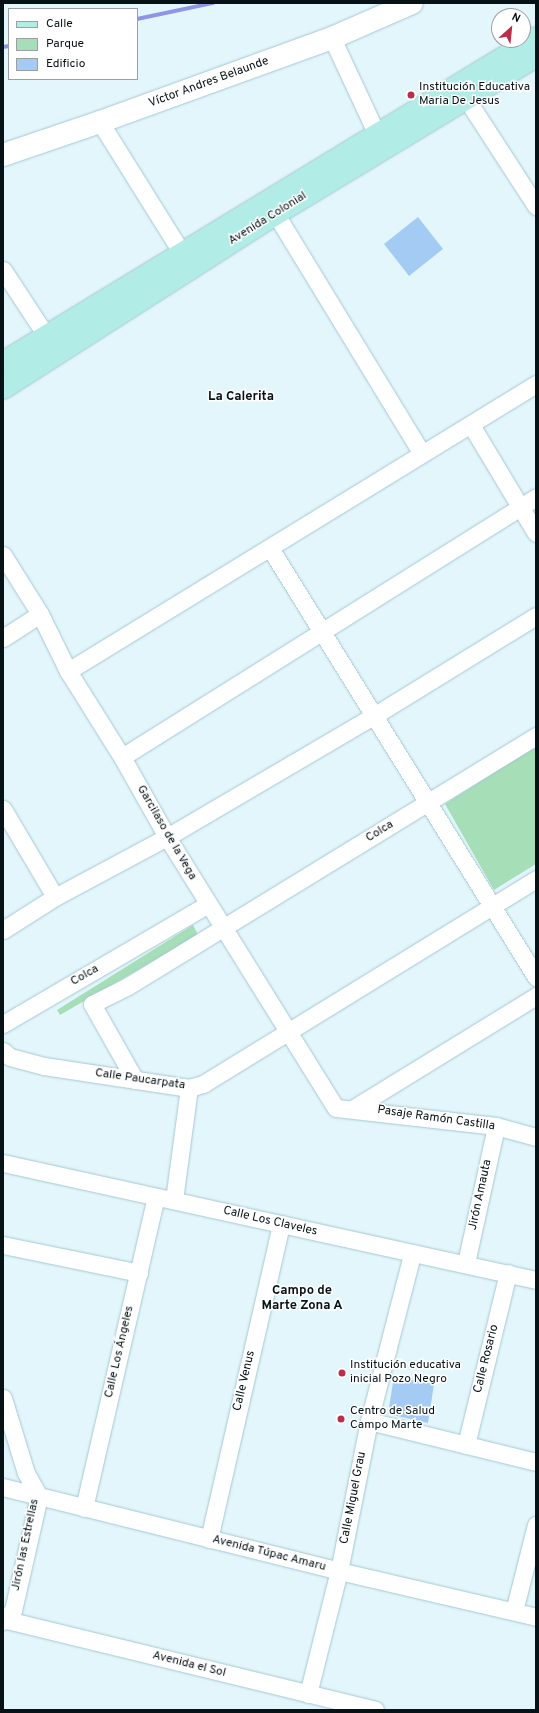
<!DOCTYPE html>
<html>
<head>
<meta charset="utf-8">
<style>
	body { margin:0 }
	#map { position:relative; width:539px; height:1713px; overflow:hidden; background:#e2f6fc; font-family:Overpass,sans-serif }
	div>[style] { position:absolute }
	[style*='--x'] { left:calc(var(--x)*1px); top:calc(var(--y)*1px); width:calc(var(--w)*1px); rotate:calc(var(--a)*1deg) }
	.green>* { inset:0; background:#a5deb7 }
	.stream>* { height:4px; margin:-2px; padding:0 2px; transform-origin:2px; border-radius:2px; background:#9094e4 }
	.building>* { inset:0; background:#a3cbf3 }
	.roads { filter:drop-shadow(0 0 1px #a6c7d1) drop-shadow(0 0 1px #a6c7d1) }
	.street>* { height:17px; margin:-8.5px; padding:0 8.5px; transform-origin:8.5px; border-radius:8.5px; background:#fff }
	.secondary>* { height:22px; margin:-11px; padding:0 11px; transform-origin:11px; border-radius:11px; background:#fff }
	.primary>* { height:22px; margin:-11px; padding:0 11px; transform-origin:11px; border-radius:11px; background:#b2ece6 }
	.dots>* { width:11px; height:11px; translate:-50% -50%; box-sizing:border-box; border:2px solid #fff; border-radius:50% }
	span { translate:-50% -50%; white-space:nowrap; text-align:center; line-height:1.15; -webkit-text-stroke:3px #fff; paint-order:stroke }
	.street-label { font-size:12px; color:#071216 }
	.poi-label { font-size:12px; color:#071216 }
	.left { translate:0 -50%; text-align:left }
	.neighbourhood-label { font-size:13px; color:#071216; font-weight:700 }
	.frame { position:absolute; inset:0; border:4px solid #071216; pointer-events:none }
	.legend { position:absolute; left:8px; top:8px; width:130px; height:72px; box-sizing:border-box; background:#fff; border:1px solid #9ca0a2; margin:0; padding:5px 7px; list-style:none; font-size:12px; color:#071216 }
	.legend li { display:flex; align-items:center; gap:8px; height:20px }
	.legend b { width:20px; border:1px solid #9ca0a2 }
	.north { position:absolute; left:491px; top:8px; width:40px; height:40px; box-sizing:border-box; background:#fff; border:1px solid #9ca0a2; border-radius:50%; rotate:27deg; font-size:11px; font-weight:700; line-height:16px; text-align:center; color:#071216 }
	.north::after { content:''; display:block; margin:auto; width:14px; height:18px; background:#bd2c48; clip-path:polygon(50% 0,100% 100%,50% 72%,0 100%) }
</style>
</head>
<body>
<div id="map">
	<div class="green">
		<i style="clip-path:polygon(536px 746px,536px 864px,494px 890px,445px 804px)"></i>
		<i style="clip-path:polygon(193px 925px,198px 935px,60px 1015px,57px 1010px)"></i>
	</div>
	<div class="stream">
		<i style="--x:137;--y:19;--w:78;--a:-11.9"></i>
		<i style="--x:3;--y:47;--w:6;--a:-9"></i>
	</div>
	<div class="building">
		<i style="clip-path:polygon(418px 217px,443px 249px,409px 276px,384px 244px)"></i>
		<i style="clip-path:polygon(394px 1376px,434px 1384px,428px 1423px,388px 1414px)"></i>
	</div>
	<div class="roads">
		<div class="street">
			<i style="--x:332;--y:38;--w:118;--a:65"></i>
			<i style="--x:460;--y:89;--w:140;--a:57"></i>
			<i style="--x:100;--y:122;--w:166;--a:58"></i>
			<i style="--x:269;--y:203;--w:292;--a:58.6"></i>
			<i style="--x:3;--y:270;--w:80;--a:56.7"></i>
			<i style="--x:47;--y:337;--w:11;--a:27"></i>
			<i style="--x:471;--y:425;--w:126;--a:59"></i>
			<i style="--x:270;--y:548;--w:505;--a:58.2"></i>
			<i style="--x:3;--y:555;--w:70;--a:57.9"></i>
			<i style="--x:40;--y:614;--w:64;--a:63.8"></i>
			<i style="--x:68;--y:671;--w:102;--a:57.9"></i>
			<i style="--x:122;--y:757;--w:92;--a:60.6"></i>
			<i style="--x:167;--y:837;--w:319;--a:58.1"></i>
			<i style="--x:336;--y:1108;--w:161;--a:6.4"></i>
			<i style="--x:496;--y:1126;--w:41;--a:15.4"></i>
			<i style="--x:3;--y:638;--w:44;--a:-33"></i>
			<i style="--x:68;--y:671;--w:549;--a:-31.52"></i>
			<i style="--x:122;--y:757;--w:489;--a:-32.1"></i>
			<i style="--x:3;--y:809;--w:102;--a:59.4"></i>
			<i style="--x:3;--y:930;--w:62;--a:-32.4"></i>
			<i style="--x:55;--y:897;--w:127;--a:-28.2"></i>
			<i style="--x:167;--y:837;--w:241;--a:-30.4"></i>
			<i style="--x:375;--y:715;--w:189;--a:-31.6"></i>
			<i style="--x:3;--y:1024;--w:238;--a:-30.3"></i>
			<i style="--x:3;--y:1051;--w:9;--a:41"></i>
			<i style="--x:10;--y:1057;--w:35;--a:15"></i>
			<i style="--x:44;--y:1066;--w:147;--a:8.6"></i>
			<i style="--x:189;--y:1088;--w:15;--a:-16"></i>
			<i style="--x:203;--y:1084;--w:391;--a:-31.6"></i>
			<i style="--x:135;--y:1080;--w:87;--a:-119.5"></i>
			<i style="--x:92;--y:1004;--w:40;--a:-26.6"></i>
			<i style="--x:128;--y:986;--w:479;--a:-31.5"></i>
			<i style="--x:354;--y:1108;--w:214;--a:-31.6"></i>
			<i style="--x:3;--y:1163;--w:546;--a:12.38"></i>
			<i style="--x:174;--y:1200;--w:113;--a:-82.4"></i>
			<i style="--x:3;--y:1245;--w:139;--a:11.6"></i>
			<i style="--x:466;--y:1263;--w:140;--a:-77.6"></i>
			<i style="--x:3;--y:1398;--w:78;--a:73"></i>
			<i style="--x:26;--y:1473;--w:26;--a:61"></i>
			<i style="--x:39;--y:1496;--w:117;--a:102.8"></i>
			<i style="--x:13;--y:1610;--w:15;--a:132"></i>
			<i style="--x:369;--y:1421;--w:172;--a:13.8"></i>
			<i style="--x:466;--y:1445;--w:177;--a:-76.3"></i>
			<i style="--x:3;--y:1487;--w:346;--a:14"></i>
			<i style="--x:339;--y:1571;--w:202;--a:13.1"></i>
			<i style="--x:84;--y:1508;--w:319;--a:-77"></i>
			<i style="--x:209;--y:1539;--w:323;--a:-77.1"></i>
			<i style="--x:514;--y:1611;--w:89;--a:-75.7"></i>
			<i style="--x:3;--y:1619;--w:383;--a:13.7"></i>
			<i style="--x:308;--y:1694;--w:127;--a:-75.9"></i>
			<i style="--x:339;--y:1571;--w:153;--a:-78.7"></i>
			<i style="--x:369;--y:1421;--w:171;--a:-75.5"></i>
		</div>
		<div class="secondary">
			<i style="--x:3;--y:155;--w:102;--a:-18.8"></i>
			<i style="--x:100;--y:122;--w:247;--a:-19.9"></i>
			<i style="--x:332;--y:38;--w:87;--a:-23.6"></i>
		</div>
		<div class="primary">
			<i style="--x:3;--y:363;--w:624;--a:-31.37"></i>
			<i style="--x:3;--y:388;--w:323;--a:-32.6"></i>
			<i style="--x:275;--y:214;--w:305;--a:-31.2"></i>
		</div>
	</div>
	<div class="dots">
		<i style="left:411px;top:95px;background:#bd2c48"></i>
		<i style="left:342px;top:1373px;background:#bd2c48"></i>
		<i style="left:341px;top:1419px;background:#bd2c48"></i>
	</div>
	<div class="street-label">
		<span style="left:209px;top:83px;rotate:-20deg">Víctor Andres Belaunde</span>
		<span style="left:268px;top:219px;rotate:-32deg">Avenida Colonial</span>
		<span style="left:380px;top:832px;rotate:-32deg">Colca</span>
		<span style="left:166px;top:833px;rotate:60deg">Garcilaso de la Vega</span>
		<span style="left:85px;top:976px;rotate:-30deg">Colca</span>
		<span style="left:140px;top:1080px;rotate:8deg">Calle Paucarpata</span>
		<span style="left:436px;top:1119px;rotate:8deg">Pasaje Ramón Castilla</span>
		<span style="left:481px;top:1195px;rotate:-78deg">Jirón Amauta</span>
		<span style="left:270px;top:1222px;rotate:13deg">Calle Los Claveles</span>
		<span style="left:120px;top:1352px;rotate:-77deg">Calle Los Ángeles</span>
		<span style="left:487px;top:1359px;rotate:-76deg">Calle Rosario</span>
		<span style="left:245px;top:1381px;rotate:-77deg">Calle Venus</span>
		<span style="left:354px;top:1498px;rotate:-79deg">Calle Miguel Grau</span>
		<span style="left:26px;top:1545px;rotate:-78deg">Jirón las Estrellas</span>
		<span style="left:269px;top:1554px;rotate:14deg">Avenida Túpac Amaru</span>
		<span style="left:189px;top:1665px;rotate:14deg">Avenida el Sol</span>
	</div>
	<div class="poi-label">
		<span class="left" style="left:419px;top:95px">Institución Educativa<br>Maria De Jesus</span>
		<span class="left" style="left:350px;top:1373px">Institución educativa<br>inicial Pozo Negro</span>
		<span class="left" style="left:350px;top:1419px">Centro de Salud<br>Campo Marte</span>
	</div>
	<div class="neighbourhood-label">
		<span style="left:241px;top:397px">La Calerita</span>
		<span style="left:302px;top:1299px">Campo de<br>Marte Zona A</span>
	</div>
	<div class="frame"></div>
	<ul class="legend">
	<li><b style="height:5px;background:#b2ece6"></b>Calle</li>
	<li><b style="height:11px;background:#a5deb7"></b>Parque</li>
	<li><b style="height:11px;background:#a3cbf3"></b>Edificio</li>
	</ul>
	<div class="north">N</div>
</div>
</body>
</html>
